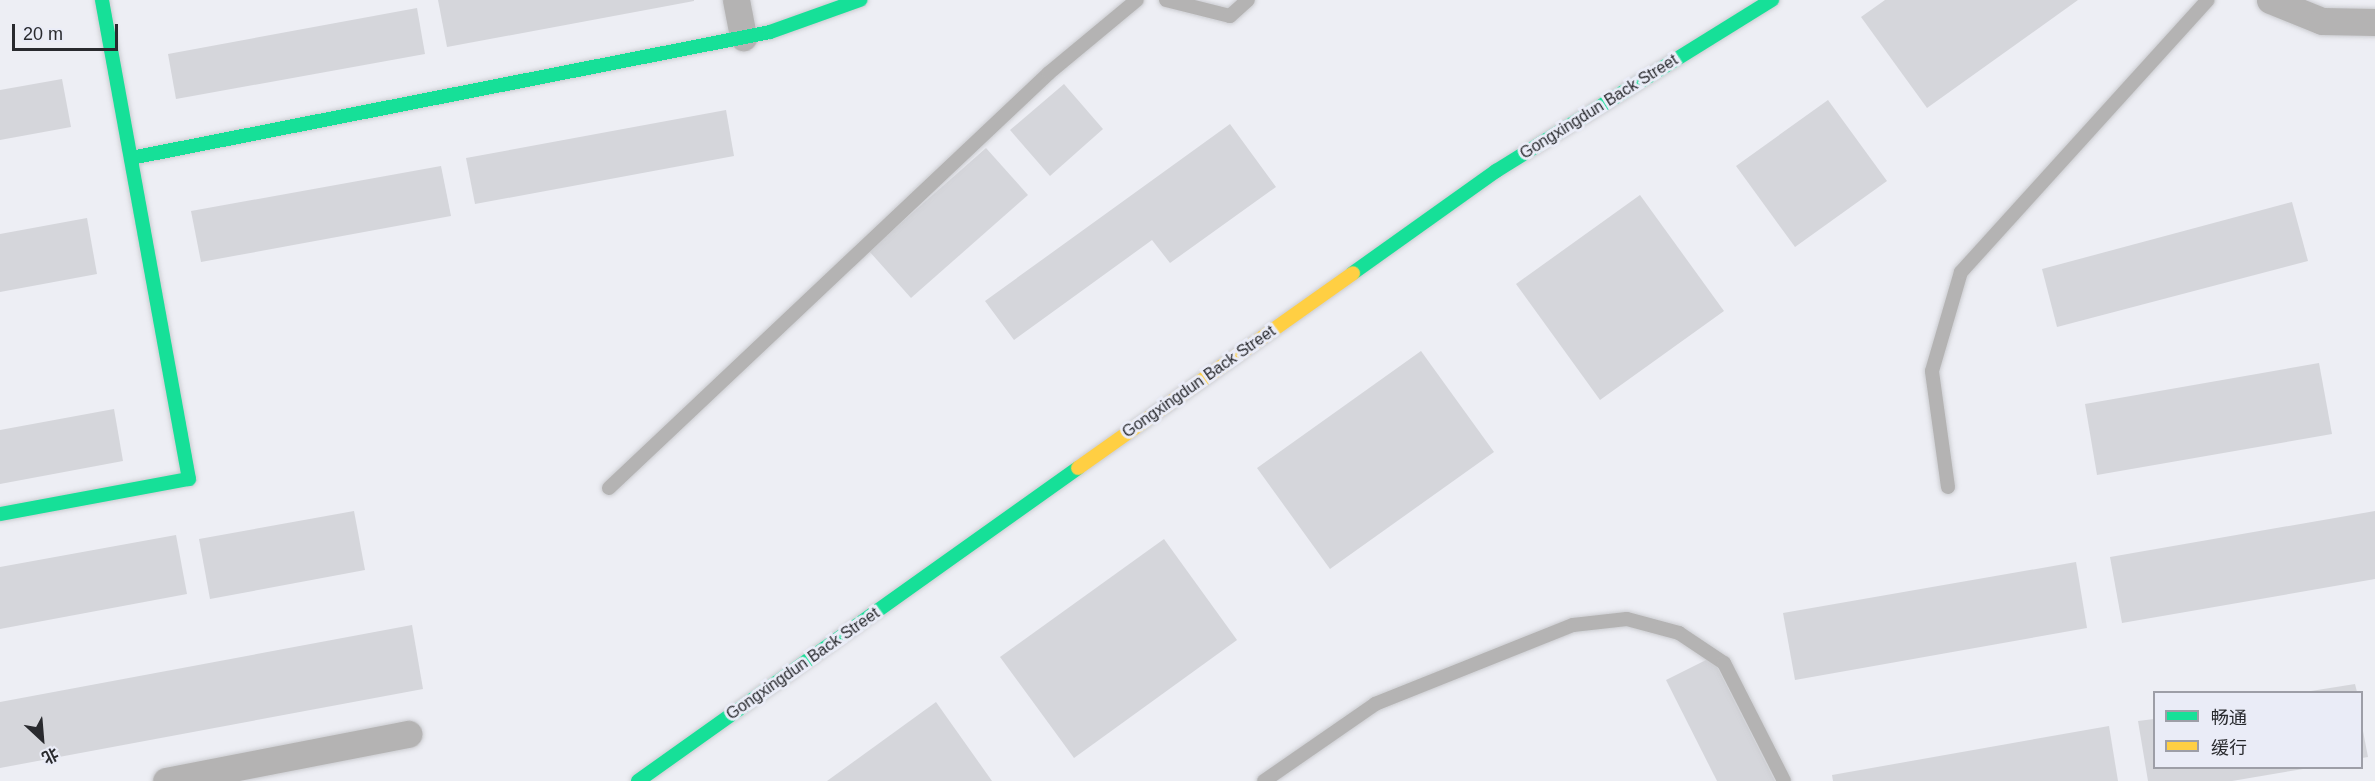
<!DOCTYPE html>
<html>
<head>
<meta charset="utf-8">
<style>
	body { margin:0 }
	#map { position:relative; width:2375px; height:781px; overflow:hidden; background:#edeef4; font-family:Arial,"Noto Sans SC",sans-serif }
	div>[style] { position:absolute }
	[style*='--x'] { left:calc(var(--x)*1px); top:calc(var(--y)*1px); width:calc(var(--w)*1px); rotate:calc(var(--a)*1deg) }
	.building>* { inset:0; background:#d5d6db }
	.roads { filter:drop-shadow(0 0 2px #cbccd0) drop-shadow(0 0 2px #cbccd0) }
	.lane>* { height:14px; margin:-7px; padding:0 7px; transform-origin:7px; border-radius:7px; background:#b4b3b3 }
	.street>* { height:27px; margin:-13.5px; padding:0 13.5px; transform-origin:13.5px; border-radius:13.5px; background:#b4b3b3 }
	.fast>* { height:14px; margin:-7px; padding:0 7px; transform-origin:7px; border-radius:7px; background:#16e098 }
	.slow>* { height:14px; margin:-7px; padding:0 7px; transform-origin:7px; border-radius:7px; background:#ffcf43 }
	span { translate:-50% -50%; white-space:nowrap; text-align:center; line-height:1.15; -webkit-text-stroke:6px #eaecf7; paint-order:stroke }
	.street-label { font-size:16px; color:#292a2e }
	.legend { position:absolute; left:2153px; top:691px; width:210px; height:78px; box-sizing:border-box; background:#eaecf7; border:2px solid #9d9ea7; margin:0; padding:8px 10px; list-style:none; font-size:18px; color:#292a2e }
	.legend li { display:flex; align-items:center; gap:12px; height:30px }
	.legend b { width:30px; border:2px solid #9d9ea7 }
	.north { position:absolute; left:12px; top:709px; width:60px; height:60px; -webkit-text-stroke:4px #eaecf7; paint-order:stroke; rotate:154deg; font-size:16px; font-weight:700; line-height:24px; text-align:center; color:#292a2e }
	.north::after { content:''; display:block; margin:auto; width:21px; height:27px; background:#292a2e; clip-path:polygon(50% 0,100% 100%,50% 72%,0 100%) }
	.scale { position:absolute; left:12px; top:24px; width:106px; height:27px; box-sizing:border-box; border:3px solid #292a2e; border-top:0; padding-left:8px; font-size:18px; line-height:21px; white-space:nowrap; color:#292a2e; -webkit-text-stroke:4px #eaecf7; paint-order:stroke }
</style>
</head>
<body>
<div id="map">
	<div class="building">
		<i style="clip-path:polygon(438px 0,694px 0,694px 1px,447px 47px)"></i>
		<i style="clip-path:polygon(1885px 0,2078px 0,1927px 108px,1861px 17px)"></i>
		<i style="clip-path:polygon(417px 8px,425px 54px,176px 99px,168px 54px)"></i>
		<i style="clip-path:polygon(62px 79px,71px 127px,0 140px,0 90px)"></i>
		<i style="clip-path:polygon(1064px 84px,1103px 129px,1050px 176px,1010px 130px)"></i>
		<i style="clip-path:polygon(1828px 100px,1887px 181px,1795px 247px,1736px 166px)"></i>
		<i style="clip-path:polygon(726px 110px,734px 156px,475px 204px,466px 158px)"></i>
		<i style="clip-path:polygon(1230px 124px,1276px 187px,1170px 263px,1152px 240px,1014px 340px,985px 301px)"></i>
		<i style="clip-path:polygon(986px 148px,1028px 195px,911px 298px,869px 251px)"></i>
		<i style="clip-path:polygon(441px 166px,451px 216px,201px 262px,191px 211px)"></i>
		<i style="clip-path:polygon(1640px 195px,1724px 311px,1600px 400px,1516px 284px)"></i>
		<i style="clip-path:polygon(2292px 202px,2308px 261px,2057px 327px,2042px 269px)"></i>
		<i style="clip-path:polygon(87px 218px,97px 274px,0 292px,0 234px)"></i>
		<i style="clip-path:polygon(1421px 351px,1494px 452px,1330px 569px,1257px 468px)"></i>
		<i style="clip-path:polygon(2319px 363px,2332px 434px,2097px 475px,2085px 404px)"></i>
		<i style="clip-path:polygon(114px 409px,123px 461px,0 484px,0 430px)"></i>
		<i style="clip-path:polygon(354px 511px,365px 570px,210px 599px,199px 539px)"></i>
		<i style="clip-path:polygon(2375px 511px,2375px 579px,2122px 623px,2110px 557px)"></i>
		<i style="clip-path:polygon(176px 535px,187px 594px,0 629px,0 567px)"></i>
		<i style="clip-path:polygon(1164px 539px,1237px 640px,1074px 758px,1000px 657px)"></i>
		<i style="clip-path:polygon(2076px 562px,2087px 628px,1795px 680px,1783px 613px)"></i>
		<i style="clip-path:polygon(412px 625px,423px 689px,0 768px,0 702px)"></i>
		<i style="clip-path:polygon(1712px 657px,1775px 781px,1717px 781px,1666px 680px)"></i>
		<i style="clip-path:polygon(2355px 684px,2357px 692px,2311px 692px,2311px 691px)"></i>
		<i style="clip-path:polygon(936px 702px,992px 781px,827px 781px)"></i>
		<i style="clip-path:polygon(2154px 719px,2154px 768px,2303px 769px,2232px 781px,2148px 781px,2138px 721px)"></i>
		<i style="clip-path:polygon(2109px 726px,2118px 781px,1833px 781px,1832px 775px)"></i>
		<i style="clip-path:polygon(2362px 726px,2368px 757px,2362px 758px)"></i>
	</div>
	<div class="roads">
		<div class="lane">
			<i style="--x:1166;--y:0;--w:66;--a:14"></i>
			<i style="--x:1230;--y:16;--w:24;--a:-42"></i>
			<i style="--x:1948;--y:487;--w:117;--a:-97.9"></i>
			<i style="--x:1932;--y:371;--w:103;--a:-73.7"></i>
			<i style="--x:1961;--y:272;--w:367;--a:-47.8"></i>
			<i style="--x:609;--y:488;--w:605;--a:-43.33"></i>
			<i style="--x:1049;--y:73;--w:114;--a:-39.7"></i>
			<i style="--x:1264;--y:781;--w:135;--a:-34.7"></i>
			<i style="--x:1375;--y:704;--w:213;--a:-21.8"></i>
			<i style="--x:1573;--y:625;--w:54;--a:-6.3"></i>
			<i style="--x:1627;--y:619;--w:54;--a:15.1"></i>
			<i style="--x:1679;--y:633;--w:54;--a:33.7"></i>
			<i style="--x:1724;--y:663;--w:132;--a:63"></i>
		</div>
		<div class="street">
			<i style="--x:736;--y:0;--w:38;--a:79"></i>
			<i style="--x:2270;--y:0;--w:56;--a:22"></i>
			<i style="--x:2322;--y:21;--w:53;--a:1.1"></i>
			<i style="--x:166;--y:781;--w:247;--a:-11"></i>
		</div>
		<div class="fast">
			<i style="--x:131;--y:158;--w:651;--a:-11.15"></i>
			<i style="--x:770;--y:32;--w:96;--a:-19.6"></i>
			<i style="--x:1353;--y:273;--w:176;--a:-35.5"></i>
			<i style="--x:1496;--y:171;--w:325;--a:-31.8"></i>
			<i style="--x:0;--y:514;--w:192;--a:-10.5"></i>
			<i style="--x:189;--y:479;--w:487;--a:-100.3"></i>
			<i style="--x:638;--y:781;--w:540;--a:-35.43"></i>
		</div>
		<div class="slow">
			<i style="--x:1078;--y:468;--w:337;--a:-35.3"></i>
		</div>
	</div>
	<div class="street-label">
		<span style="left:1599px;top:107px;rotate:-32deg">Gongxingdun Back Street</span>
		<span style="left:1199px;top:382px;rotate:-35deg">Gongxingdun Back Street</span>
		<span style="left:803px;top:664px;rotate:-35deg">Gongxingdun Back Street</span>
	</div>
	<ul class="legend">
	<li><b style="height:8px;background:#16e098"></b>畅通</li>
	<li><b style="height:8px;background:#ffcf43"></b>缓行</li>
	</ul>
	<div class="north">北</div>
	<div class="scale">20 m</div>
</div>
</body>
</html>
